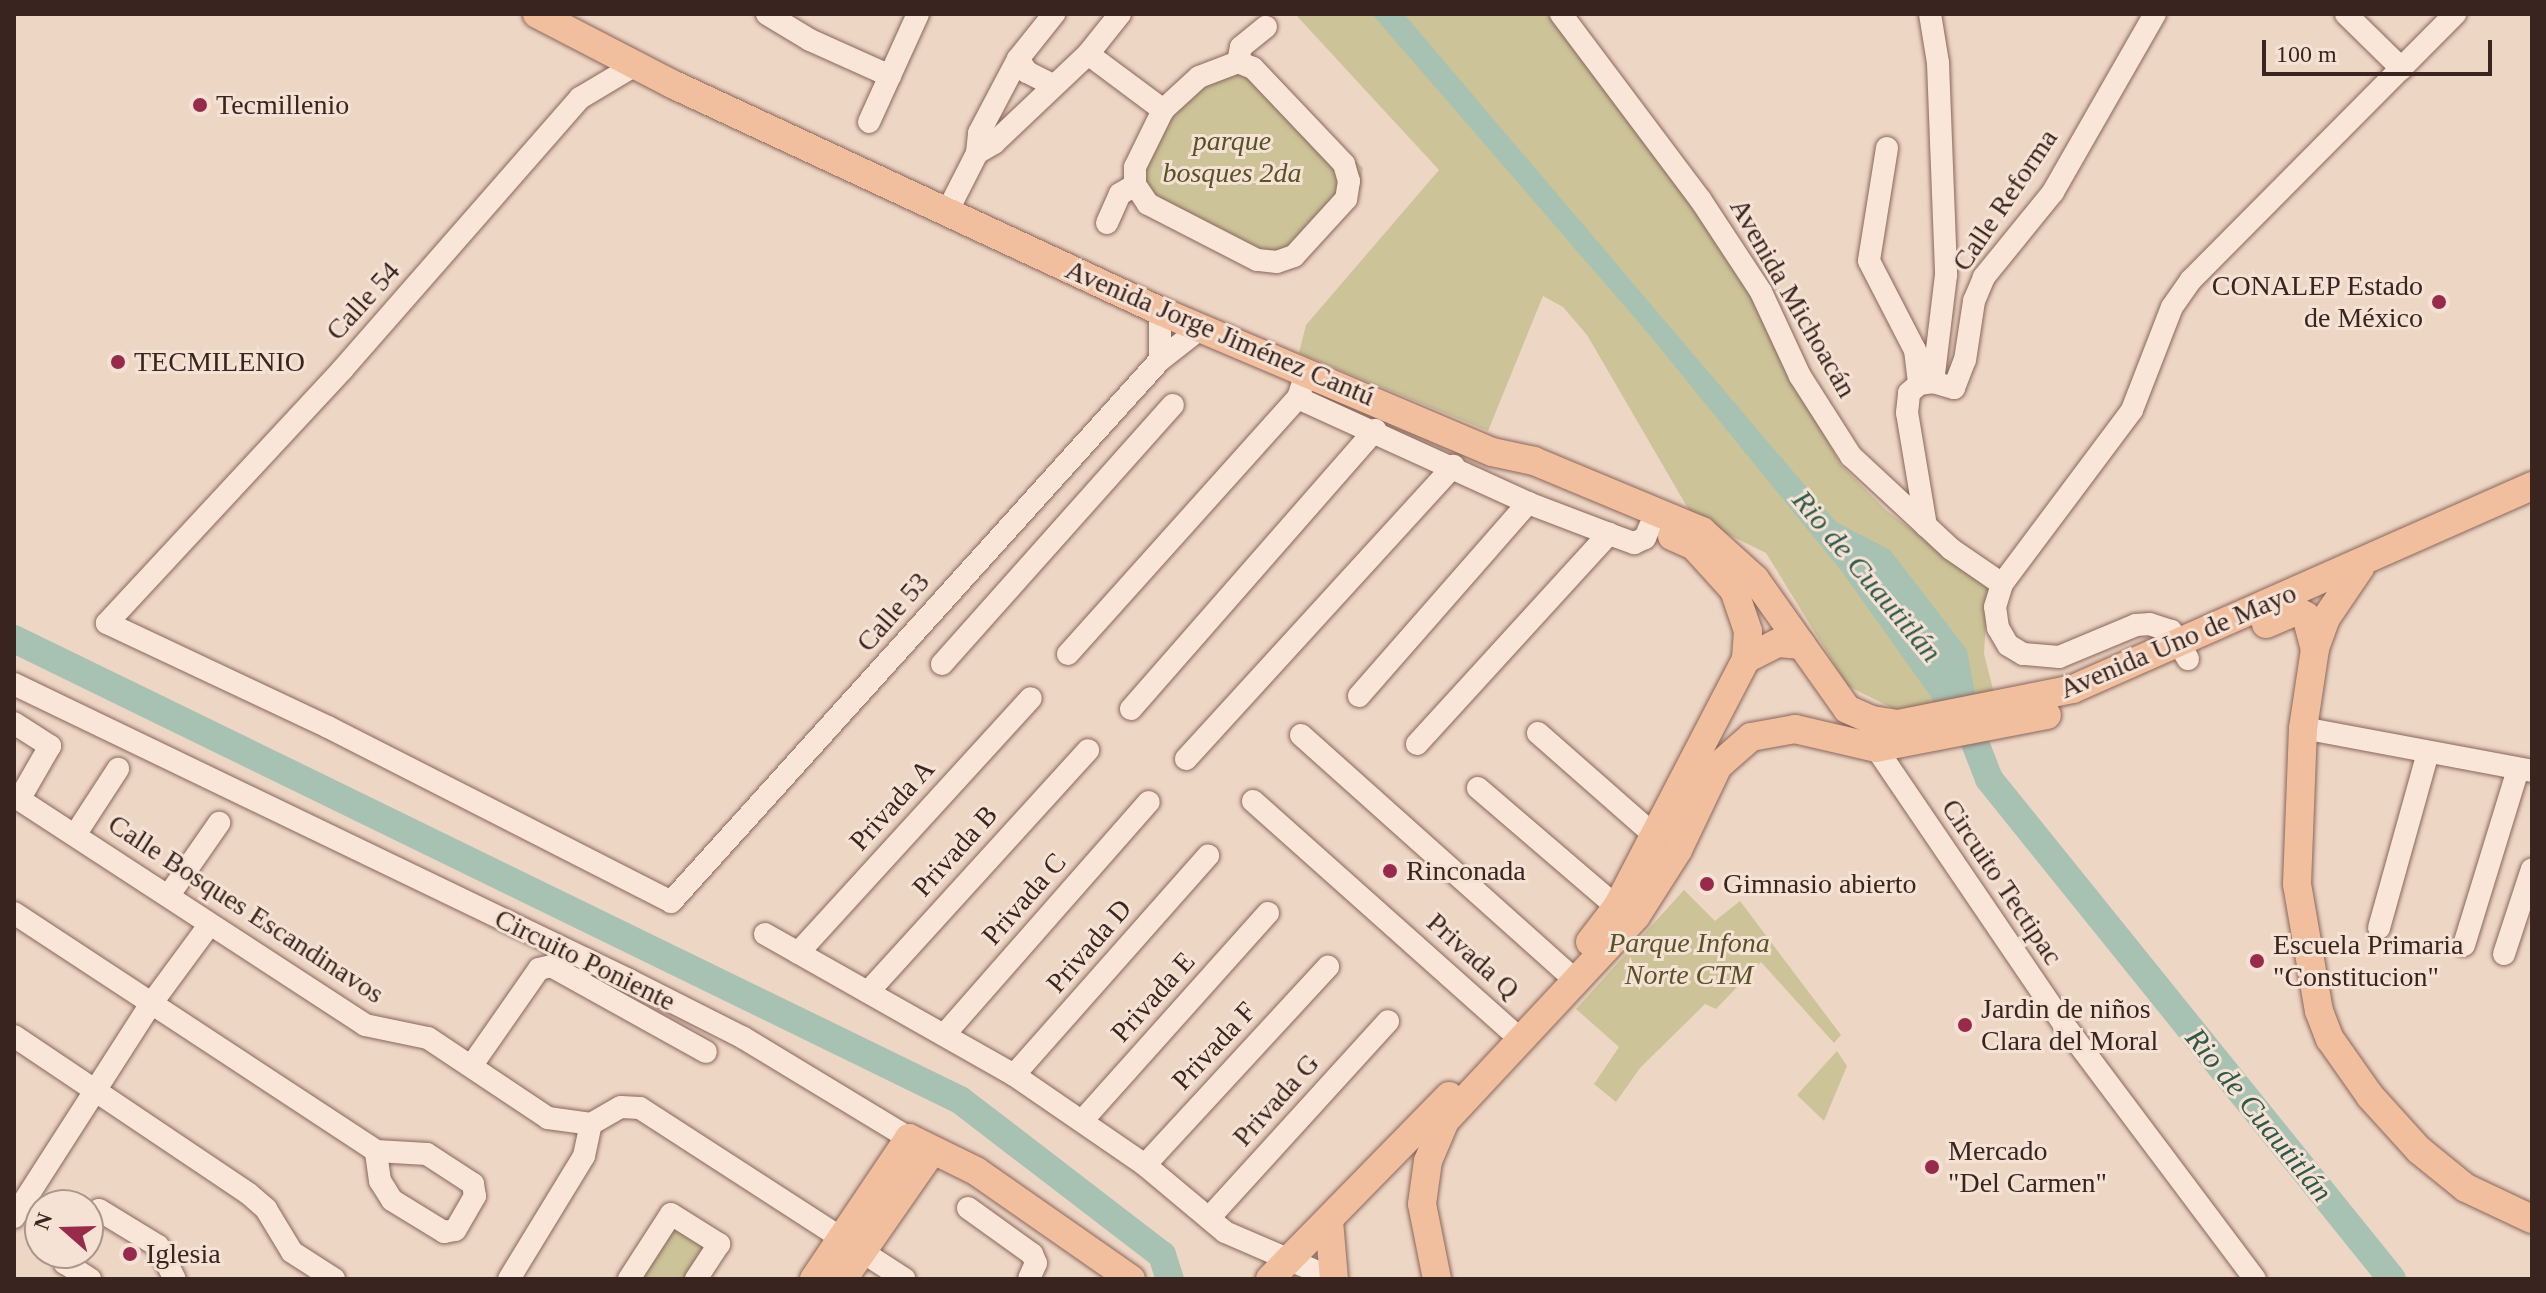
<!DOCTYPE html>
<html>
<head>
<meta charset="utf-8">
<style>
	body { margin:0 }
	#map { position:relative; width:2546px; height:1293px; overflow:hidden; background:#eed6c5; font-family:"Times New Roman",serif }
	div>[style] { position:absolute }
	[style*='--x'] { left:calc(var(--x)*1px); top:calc(var(--y)*1px); width:calc(var(--w)*1px); rotate:calc(var(--a)*1deg) }
	.green>* { inset:0; background:#ccc399 }
	.water>* { inset:0; background:#a7c1b2 }
	.river>* { height:28px; margin:-14px; padding:0 14px; transform-origin:14px; border-radius:14px; background:#a7c1b2 }
	.roads { filter:drop-shadow(0 0 2px #89665b) drop-shadow(0 0 2px #89665b) }
	.minor>* { height:22px; margin:-11px; padding:0 11px; transform-origin:11px; border-radius:11px; background:#f9e6d8 }
	.major>* { height:28px; margin:-14px; padding:0 14px; transform-origin:14px; border-radius:14px; background:#f1bf9d }
	.dots>* { width:22px; height:22px; translate:-50% -50%; box-sizing:border-box; border:4px solid #f5e2d5; border-radius:50% }
	span { translate:-50% -50%; white-space:nowrap; text-align:center; line-height:1.15; -webkit-text-stroke:6px #f5e2d5; paint-order:stroke }
	.poi-label { font-size:28px; color:#39241f }
	.left { translate:0 -50%; text-align:left }
	.right { translate:-100% -50%; text-align:right }
	.park-label { font-size:28px; color:#565426; font-style:italic }
	.street-label { font-size:28px; color:#39241f }
	.water-label { font-size:30px; color:#2e594a; font-style:italic }
	.frame { position:absolute; inset:0; border:16px solid #39241f; pointer-events:none }
	.north { position:absolute; left:24px; top:1189px; width:80px; height:80px; box-sizing:border-box; background:#f5e2d5; border:2px solid #aa968c; border-radius:50%; rotate:290deg; font-size:22px; font-weight:700; line-height:32px; text-align:center; color:#39241f }
	.north::after { content:''; display:block; margin:auto; width:28px; height:36px; background:#982b4c; clip-path:polygon(50% 0,100% 100%,50% 72%,0 100%) }
	.scale { position:absolute; left:2262px; top:40px; width:230px; height:36px; box-sizing:border-box; border:4px solid #39241f; border-top:0; padding-left:10px; font-size:24px; line-height:28px; white-space:nowrap; color:#39241f; -webkit-text-stroke:6px #f5e2d5; paint-order:stroke }
</style>
</head>
<body>
<div id="map">
	<div class="green">
		<i style="clip-path:polygon(1295px 14px,1547px 14px,1684px 193px,1751px 296px,1840px 464px,1886px 510px,1988px 588px,1984px 654px,1995px 697px,1898px 711px,1848px 686px,1766px 553px,1693px 517px,1587px 335px,1563px 307px,1543px 296px,1488px 431px,1299px 353px,1306px 325px,1439px 170px)"></i>
		<i style="clip-path:polygon(1246px 63px,1363px 168px,1360px 190px,1276px 271px,1144px 189px,1148px 139px,1169px 107px)"></i>
		<i style="clip-path:polygon(1684px 890px,1715px 921px,1740px 901px,1841px 1035px,1834px 1043px,1761px 962px,1716px 1009px,1705px 1004px,1640px 1068px,1616px 1102px,1594px 1084px,1619px 1047px,1576px 1009px)"></i>
		<i style="clip-path:polygon(1837px 1051px,1847px 1066px,1824px 1121px,1797px 1095px)"></i>
		<i style="clip-path:polygon(678px 1219px,716px 1244px,693px 1279px,640px 1279px)"></i>
	</div>
	<div class="water">
		<i style="clip-path:polygon(1372px 14px,1404px 14px,1836px 522px,1890px 550px,1967px 650px,1976px 699px,1936px 704px,1843px 573px,1647px 332px)"></i>
	</div>
	<div class="river">
		<i style="--x:14;--y:639;--w:1052;--a:25.98"></i>
		<i style="--x:960;--y:1100;--w:255;--a:37.5"></i>
		<i style="--x:1162;--y:1255;--w:25;--a:72"></i>
		<i style="--x:1961;--y:707;--w:77;--a:68.7"></i>
		<i style="--x:1989;--y:779;--w:642;--a:51.13"></i>
	</div>
	<div class="roads">
		<div class="minor">
			<i style="--x:767;--y:14;--w:50;--a:31.2"></i>
			<i style="--x:810;--y:40;--w:88;--a:24.2"></i>
			<i style="--x:1561;--y:14;--w:231;--a:53.1"></i>
			<i style="--x:1700;--y:199;--w:111;--a:56.7"></i>
			<i style="--x:1761;--y:292;--w:93;--a:65.1"></i>
			<i style="--x:1800;--y:376;--w:95;--a:57.5"></i>
			<i style="--x:1851;--y:456;--w:137;--a:42.9"></i>
			<i style="--x:1951;--y:549;--w:62;--a:34.5"></i>
			<i style="--x:1930;--y:14;--w:50;--a:80.7"></i>
			<i style="--x:1938;--y:63;--w:212;--a:87.8"></i>
			<i style="--x:1946;--y:275;--w:108;--a:96.9"></i>
			<i style="--x:2346;--y:14;--w:78;--a:44.5"></i>
			<i style="--x:1088;--y:54;--w:94;--a:36.7"></i>
			<i style="--x:1018;--y:59;--w:16;--a:55"></i>
			<i style="--x:1027;--y:72;--w:29;--a:27"></i>
			<i style="--x:1238;--y:62;--w:16;--a:22"></i>
			<i style="--x:1253;--y:68;--w:132;--a:46.5"></i>
			<i style="--x:1344;--y:164;--w:18;--a:74"></i>
			<i style="--x:1349;--y:181;--w:18;--a:99"></i>
			<i style="--x:1346;--y:199;--w:77;--a:132.4"></i>
			<i style="--x:1294;--y:256;--w:18;--a:161"></i>
			<i style="--x:1277;--y:262;--w:20;--a:-174"></i>
			<i style="--x:1257;--y:260;--w:123;--a:-152.8"></i>
			<i style="--x:1148;--y:204;--w:23;--a:-124"></i>
			<i style="--x:1135;--y:185;--w:18;--a:-90"></i>
			<i style="--x:1135;--y:167;--w:64;--a:-63.8"></i>
			<i style="--x:1163;--y:110;--w:49;--a:-42.5"></i>
			<i style="--x:1199;--y:77;--w:42;--a:-21"></i>
			<i style="--x:1238;--y:62;--w:15;--a:-79"></i>
			<i style="--x:1241;--y:47;--w:32;--a:-39"></i>
			<i style="--x:637;--y:64;--w:66;--a:149.2"></i>
			<i style="--x:580;--y:98;--w:360;--a:131.2"></i>
			<i style="--x:343;--y:369;--w:347;--a:132.9"></i>
			<i style="--x:107;--y:623;--w:244;--a:25.2"></i>
			<i style="--x:328;--y:727;--w:385;--a:27"></i>
			<i style="--x:671;--y:902;--w:730;--a:-47.94"></i>
			<i style="--x:1160;--y:360;--w:52;--a:-38"></i>
			<i style="--x:869;--y:122;--w:119;--a:-65.6"></i>
			<i style="--x:1887;--y:148;--w:114;--a:99.1"></i>
			<i style="--x:1869;--y:261;--w:100;--a:62.7"></i>
			<i style="--x:1915;--y:350;--w:34;--a:83"></i>
			<i style="--x:977;--y:153;--w:20;--a:-30"></i>
			<i style="--x:994;--y:143;--w:129;--a:-43.4"></i>
			<i style="--x:1088;--y:54;--w:51;--a:-51.3"></i>
			<i style="--x:947;--y:212;--w:66;--a:-63"></i>
			<i style="--x:977;--y:153;--w:20;--a:-84"></i>
			<i style="--x:979;--y:133;--w:84;--a:-62.2"></i>
			<i style="--x:1018;--y:59;--w:58;--a:-51.3"></i>
			<i style="--x:1107;--y:223;--w:32;--a:-66"></i>
			<i style="--x:1120;--y:194;--w:17;--a:-31"></i>
			<i style="--x:1160;--y:360;--w:49;--a:-90"></i>
			<i style="--x:1298;--y:398;--w:253;--a:24.5"></i>
			<i style="--x:1528;--y:503;--w:87;--a:20.9"></i>
			<i style="--x:1609;--y:534;--w:27;--a:20"></i>
			<i style="--x:1634;--y:543;--w:12;--a:-24"></i>
			<i style="--x:1645;--y:538;--w:13;--a:-67"></i>
			<i style="--x:1926;--y:526;--w:115;--a:-99.5"></i>
			<i style="--x:1907;--y:413;--w:20;--a:-84"></i>
			<i style="--x:1909;--y:393;--w:13;--a:-42"></i>
			<i style="--x:1919;--y:384;--w:14;--a:-8"></i>
			<i style="--x:1933;--y:382;--w:22;--a:16"></i>
			<i style="--x:1954;--y:388;--w:30;--a:-69"></i>
			<i style="--x:1965;--y:360;--w:60;--a:-81.3"></i>
			<i style="--x:1974;--y:301;--w:26;--a:-67"></i>
			<i style="--x:1984;--y:277;--w:109;--a:-50.9"></i>
			<i style="--x:2053;--y:192;--w:205;--a:-60.2"></i>
			<i style="--x:1068;--y:654;--w:344;--a:-48.1"></i>
			<i style="--x:1298;--y:398;--w:13;--a:-72"></i>
			<i style="--x:2188;--y:659;--w:33;--a:-121"></i>
			<i style="--x:2171;--y:631;--w:22;--a:-162"></i>
			<i style="--x:2150;--y:624;--w:14;--a:176"></i>
			<i style="--x:2136;--y:625;--w:83;--a:157.4"></i>
			<i style="--x:2059;--y:657;--w:36;--a:-175"></i>
			<i style="--x:2023;--y:654;--w:17;--a:-149"></i>
			<i style="--x:2008;--y:645;--w:20;--a:-120"></i>
			<i style="--x:1998;--y:628;--w:21;--a:-98"></i>
			<i style="--x:1995;--y:607;--w:24;--a:-73"></i>
			<i style="--x:2002;--y:584;--w:217;--a:-53.2"></i>
			<i style="--x:2132;--y:410;--w:110;--a:-68.8"></i>
			<i style="--x:2172;--y:307;--w:33;--a:-55"></i>
			<i style="--x:2191;--y:280;--w:375;--a:-45.2"></i>
			<i style="--x:942;--y:664;--w:347;--a:-48.3"></i>
			<i style="--x:14;--y:684;--w:683;--a:25.7"></i>
			<i style="--x:629;--y:980;--w:127;--a:26.8"></i>
			<i style="--x:742;--y:1037;--w:195;--a:31.2"></i>
			<i style="--x:1359;--y:696;--w:257;--a:-48.8"></i>
			<i style="--x:1131;--y:709;--w:371;--a:-48.8"></i>
			<i style="--x:14;--y:723;--w:43;--a:32.6"></i>
			<i style="--x:50;--y:746;--w:60;--a:120"></i>
			<i style="--x:2303;--y:728;--w:233;--a:10.6"></i>
			<i style="--x:1538;--y:733;--w:154;--a:41.3"></i>
			<i style="--x:1301;--y:735;--w:354;--a:41.8"></i>
			<i style="--x:1417;--y:744;--w:285;--a:-47.6"></i>
			<i style="--x:1876;--y:748;--w:341;--a:55.8"></i>
			<i style="--x:2068;--y:1030;--w:311;--a:53.1"></i>
			<i style="--x:1186;--y:759;--w:397;--a:-47.6"></i>
			<i style="--x:1478;--y:788;--w:183;--a:40.6"></i>
			<i style="--x:14;--y:796;--w:419;--a:33.1"></i>
			<i style="--x:365;--y:1025;--w:64;--a:11.7"></i>
			<i style="--x:428;--y:1038;--w:144;--a:33.7"></i>
			<i style="--x:548;--y:1118;--w:43;--a:7.9"></i>
			<i style="--x:591;--y:1124;--w:34;--a:-30"></i>
			<i style="--x:621;--y:1107;--w:19;--a:3"></i>
			<i style="--x:640;--y:1108;--w:315;--a:32.9"></i>
			<i style="--x:1253;--y:801;--w:343;--a:41.7"></i>
			<i style="--x:75;--y:835;--w:79;--a:-56.9"></i>
			<i style="--x:169;--y:895;--w:88;--a:-55.2"></i>
			<i style="--x:14;--y:913;--w:433;--a:33.3"></i>
			<i style="--x:376;--y:1151;--w:51;--a:3.4"></i>
			<i style="--x:427;--y:1154;--w:55;--a:33.1"></i>
			<i style="--x:473;--y:1184;--w:12;--a:81"></i>
			<i style="--x:475;--y:1196;--w:39;--a:120"></i>
			<i style="--x:455;--y:1230;--w:11;--a:170"></i>
			<i style="--x:444;--y:1232;--w:61;--a:-148.4"></i>
			<i style="--x:392;--y:1200;--w:22;--a:-122"></i>
			<i style="--x:380;--y:1181;--w:30;--a:-98"></i>
			<i style="--x:2379;--y:928;--w:183;--a:-74.4"></i>
			<i style="--x:765;--y:934;--w:286;--a:29.5"></i>
			<i style="--x:1014;--y:1075;--w:159;--a:34.5"></i>
			<i style="--x:1145;--y:1165;--w:104;--a:39.9"></i>
			<i style="--x:1225;--y:1232;--w:119;--a:23.3"></i>
			<i style="--x:2464;--y:945;--w:184;--a:-72.9"></i>
			<i style="--x:798;--y:953;--w:345;--a:-47.6"></i>
			<i style="--x:2504;--y:954;--w:89;--a:-71.8"></i>
			<i style="--x:868;--y:992;--w:327;--a:-47.7"></i>
			<i style="--x:944;--y:1035;--w:310;--a:-48.7"></i>
			<i style="--x:14;--y:1036;--w:283;--a:33.9"></i>
			<i style="--x:249;--y:1194;--w:23;--a:41"></i>
			<i style="--x:266;--y:1209;--w:50;--a:58.8"></i>
			<i style="--x:292;--y:1252;--w:50;--a:32.7"></i>
			<i style="--x:472;--y:1065;--w:117;--a:-55.1"></i>
			<i style="--x:539;--y:969;--w:12;--a:-14"></i>
			<i style="--x:551;--y:966;--w:177;--a:29"></i>
			<i style="--x:1014;--y:1075;--w:293;--a:-48.5"></i>
			<i style="--x:1082;--y:1121;--w:279;--a:-48.2"></i>
			<i style="--x:1145;--y:1165;--w:270;--a:-47.3"></i>
			<i style="--x:968;--y:1208;--w:79;--a:35.7"></i>
			<i style="--x:1032;--y:1254;--w:10;--a:66"></i>
			<i style="--x:1036;--y:1263;--w:17;--a:114"></i>
			<i style="--x:14;--y:1217;--w:253;--a:-57.3"></i>
			<i style="--x:151;--y:1004;--w:99;--a:-53.6"></i>
			<i style="--x:1209;--y:1218;--w:266;--a:-47.7"></i>
			<i style="--x:88;--y:1227;--w:20;--a:-57"></i>
			<i style="--x:99;--y:1210;--w:69;--a:31.4"></i>
			<i style="--x:158;--y:1246;--w:37;--a:63"></i>
			<i style="--x:71;--y:1253;--w:12;--a:121"></i>
			<i style="--x:65;--y:1263;--w:30;--a:33"></i>
			<i style="--x:509;--y:1279;--w:144;--a:-58.6"></i>
			<i style="--x:584;--y:1156;--w:33;--a:-78"></i>
			<i style="--x:629;--y:1279;--w:77;--a:-57.1"></i>
			<i style="--x:671;--y:1214;--w:57;--a:32"></i>
			<i style="--x:719;--y:1244;--w:42;--a:123.3"></i>
		</div>
		<div class="major">
			<i style="--x:537;--y:14;--w:152;--a:27.4"></i>
			<i style="--x:672;--y:84;--w:538;--a:24.95"></i>
			<i style="--x:1160;--y:311;--w:361;--a:23"></i>
			<i style="--x:1492;--y:452;--w:43;--a:12.1"></i>
			<i style="--x:1534;--y:461;--w:182;--a:22.6"></i>
			<i style="--x:1702;--y:531;--w:72;--a:42.2"></i>
			<i style="--x:1755;--y:579;--w:159;--a:54.7"></i>
			<i style="--x:1847;--y:709;--w:27;--a:24"></i>
			<i style="--x:1872;--y:720;--w:26;--a:9"></i>
			<i style="--x:1898;--y:724;--w:178;--a:-11.3"></i>
			<i style="--x:2073;--y:689;--w:502;--a:-23.86"></i>
			<i style="--x:2360;--y:568;--w:60;--a:124.2"></i>
			<i style="--x:2326;--y:618;--w:33;--a:110"></i>
			<i style="--x:2315;--y:649;--w:80;--a:98.6"></i>
			<i style="--x:2303;--y:728;--w:156;--a:92.2"></i>
			<i style="--x:2297;--y:884;--w:129;--a:80.2"></i>
			<i style="--x:2319;--y:1011;--w:30;--a:69"></i>
			<i style="--x:2330;--y:1039;--w:70;--a:54.9"></i>
			<i style="--x:2370;--y:1096;--w:73;--a:47.8"></i>
			<i style="--x:2419;--y:1150;--w:60;--a:39"></i>
			<i style="--x:2466;--y:1188;--w:73;--a:25.2"></i>
			<i style="--x:2266;--y:624;--w:34;--a:-23"></i>
			<i style="--x:2297;--y:611;--w:10;--a:29"></i>
			<i style="--x:2306;--y:616;--w:34;--a:75"></i>
			<i style="--x:1746;--y:659;--w:36;--a:-27"></i>
			<i style="--x:1778;--y:643;--w:24;--a:5"></i>
			<i style="--x:1590;--y:942;--w:44;--a:-52.4"></i>
			<i style="--x:1617;--y:907;--w:280;--a:-62.5"></i>
			<i style="--x:1746;--y:659;--w:28;--a:-86"></i>
			<i style="--x:1748;--y:631;--w:43;--a:-108.9"></i>
			<i style="--x:1734;--y:590;--w:59;--a:-132.3"></i>
			<i style="--x:1694;--y:546;--w:24;--a:-156"></i>
			<i style="--x:1329;--y:1221;--w:58;--a:85.1"></i>
			<i style="--x:814;--y:1279;--w:170;--a:-56"></i>
			<i style="--x:909;--y:1138;--w:75;--a:26.2"></i>
			<i style="--x:976;--y:1171;--w:189;--a:34.9"></i>
			<i style="--x:843;--y:1279;--w:156;--a:-55.2"></i>
			<i style="--x:1270;--y:1279;--w:256;--a:-45.6"></i>
			<i style="--x:1437;--y:1279;--w:76;--a:-101.3"></i>
			<i style="--x:1422;--y:1204;--w:43;--a:-82.1"></i>
			<i style="--x:1428;--y:1161;--w:43;--a:-67"></i>
			<i style="--x:1445;--y:1121;--w:280;--a:-47"></i>
			<i style="--x:1636;--y:916;--w:78;--a:-57.5"></i>
			<i style="--x:1678;--y:850;--w:93;--a:-64.5"></i>
			<i style="--x:1718;--y:766;--w:44;--a:-41.3"></i>
			<i style="--x:1751;--y:737;--w:45;--a:-10.3"></i>
			<i style="--x:1795;--y:729;--w:83;--a:13.2"></i>
			<i style="--x:1876;--y:748;--w:174;--a:-10.9"></i>
		</div>
	</div>
	<div class="dots">
		<i style="left:200px;top:105px;background:#982b4c"></i>
		<i style="left:2439px;top:302px;background:#982b4c"></i>
		<i style="left:118px;top:362px;background:#982b4c"></i>
		<i style="left:1390px;top:871px;background:#982b4c"></i>
		<i style="left:1707px;top:884px;background:#982b4c"></i>
		<i style="left:2257px;top:961px;background:#982b4c"></i>
		<i style="left:1965px;top:1025px;background:#982b4c"></i>
		<i style="left:1932px;top:1167px;background:#982b4c"></i>
		<i style="left:130px;top:1254px;background:#982b4c"></i>
	</div>
	<div class="poi-label">
		<span class="left" style="left:216px;top:105px">Tecmillenio</span>
		<span class="right" style="left:2423px;top:302px">CONALEP Estado<br>de México</span>
		<span class="left" style="left:134px;top:362px">TECMILENIO</span>
		<span class="left" style="left:1406px;top:871px">Rinconada</span>
		<span class="left" style="left:1723px;top:884px">Gimnasio abierto</span>
		<span class="left" style="left:2273px;top:961px">Escuela Primaria<br>"Constitucion"</span>
		<span class="left" style="left:1981px;top:1025px">Jardin de niños<br>Clara del Moral</span>
		<span class="left" style="left:1948px;top:1167px">Mercado<br>"Del Carmen"</span>
		<span class="left" style="left:146px;top:1254px">Iglesia</span>
	</div>
	<div class="park-label">
		<span style="left:1232px;top:157px">parque<br>bosques 2da</span>
		<span style="left:1689px;top:959px">Parque Infona<br>Norte CTM</span>
	</div>
	<div class="street-label">
		<span style="left:2005px;top:200px;rotate:-56deg">Calle Reforma</span>
		<span style="left:1793px;top:298px;rotate:60deg">Avenida Michoacán</span>
		<span style="left:363px;top:301px;rotate:-48deg">Calle 54</span>
		<span style="left:1220px;top:333px;rotate:23deg">Avenida Jorge Jiménez Cantú</span>
		<span style="left:893px;top:612px;rotate:-49deg">Calle 53</span>
		<span style="left:2178px;top:641px;rotate:-23deg">Avenida Uno de Mayo</span>
		<span style="left:892px;top:805px;rotate:-48deg">Privada A</span>
		<span style="left:955px;top:851px;rotate:-48deg">Privada B</span>
		<span style="left:2002px;top:882px;rotate:56deg">Circuito Tectipac</span>
		<span style="left:1024px;top:899px;rotate:-49deg">Privada C</span>
		<span style="left:246px;top:909px;rotate:33deg">Calle Bosques Escandinavos</span>
		<span style="left:1089px;top:946px;rotate:-49deg">Privada D</span>
		<span style="left:1473px;top:956px;rotate:42deg">Privada Q</span>
		<span style="left:585px;top:960px;rotate:26deg">Circuito Poniente</span>
		<span style="left:1153px;top:997px;rotate:-48deg">Privada E</span>
		<span style="left:1214px;top:1046px;rotate:-47deg">Privada F</span>
		<span style="left:1276px;top:1100px;rotate:-48deg">Privada G</span>
	</div>
	<div class="water-label">
		<span style="left:1867px;top:576px;rotate:50deg">Rio de Cuautitlán</span>
		<span style="left:2259px;top:1115px;rotate:51deg">Rio de Cuautitlán</span>
	</div>
	<div class="frame"></div>
	<div class="north">N</div>
	<div class="scale">100 m</div>
</div>
</body>
</html>
